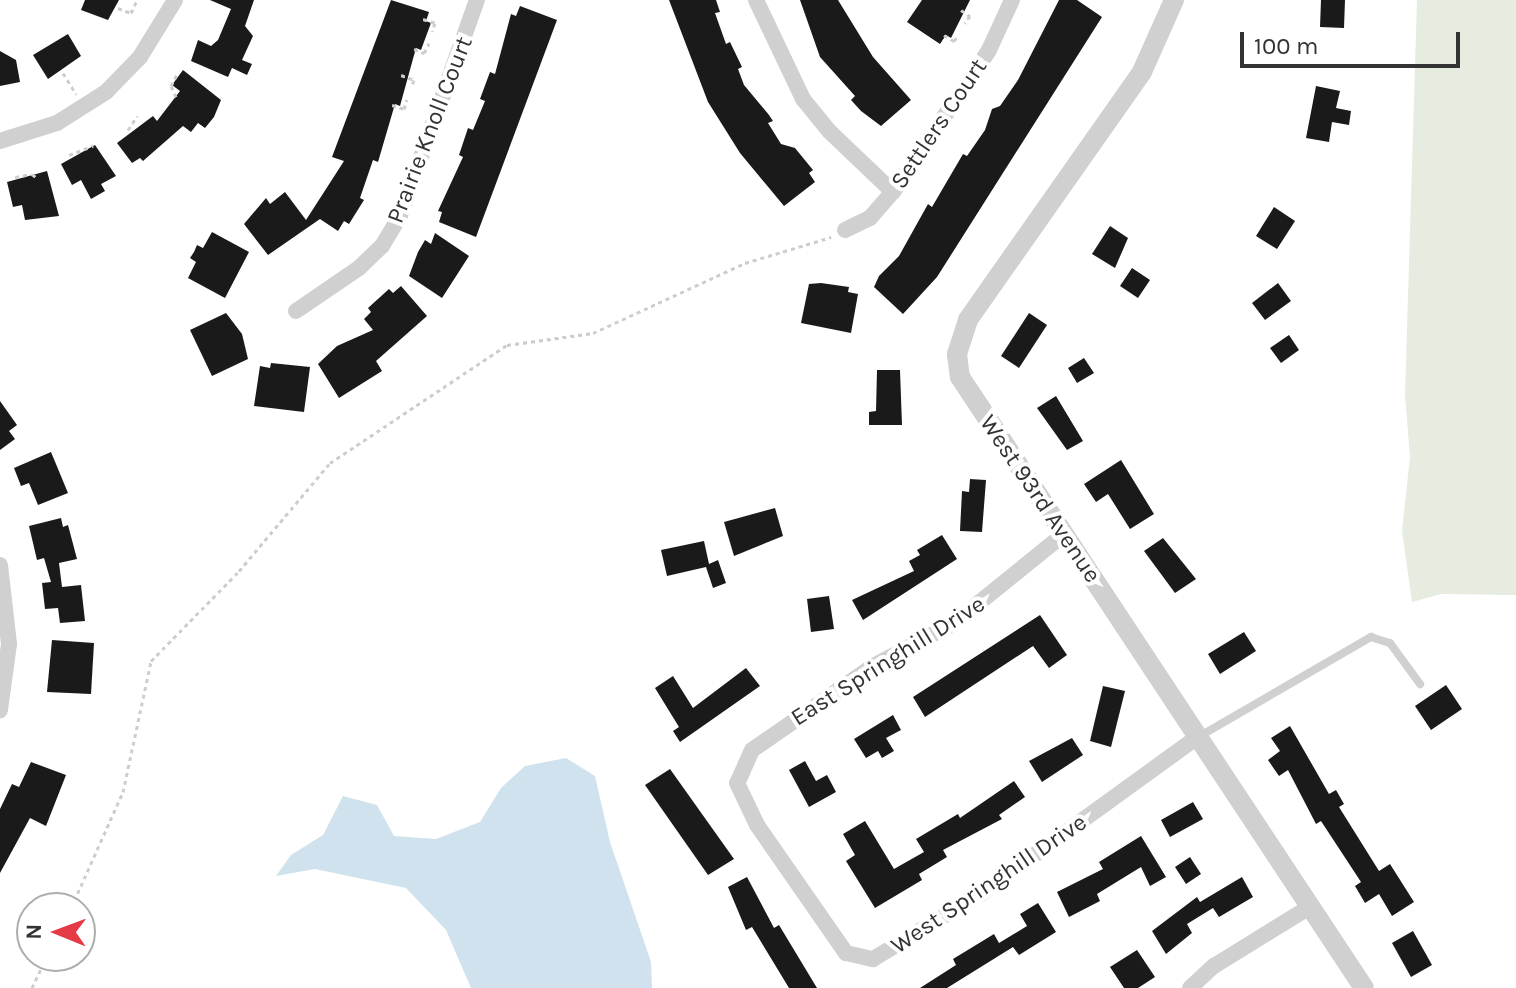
<!DOCTYPE html>
<html>
<head>
<meta charset="utf-8">
<style>
	body { margin:0 }
	#map { position:relative; width:1516px; height:988px; overflow:hidden; background:#fff; font-family:Karla,sans-serif }
	div>[style] { position:absolute }
	[style*='--x'] { left:calc(var(--x)*1px); top:calc(var(--y)*1px); width:calc(var(--w)*1px); rotate:calc(var(--a)*1deg) }
	.green>* { inset:0; background:#e6ecdf }
	.water>* { inset:0; background:#cfe2ee }
	.building>* { inset:0; background:#1a1a1a }
	.path>* { height:3px; margin-top:-1.5px; transform-origin:0; background:repeating-linear-gradient(90deg,#cdcdcd 0 4px,transparent 0 8px) }
	.service>* { height:8px; margin:-4px; padding:0 4px; transform-origin:4px; border-radius:4px; background:#d0d0d0 }
	.minor>* { height:16px; margin:-8px; padding:0 8px; transform-origin:8px; border-radius:8px; background:#d0d0d0 }
	.tertiary>* { height:20px; margin:-10px; padding:0 10px; transform-origin:10px; border-radius:10px; background:#d0d0d0 }
	span { translate:-50% -50%; white-space:nowrap; text-align:center; line-height:1.15; -webkit-text-stroke:8px #fff; paint-order:stroke }
	.street-label { font-size:24px; color:#333 }
	.north { position:absolute; left:16px; top:892px; width:80px; height:80px; box-sizing:border-box; background:#fff; border:2px solid #adadad; border-radius:50%; rotate:271deg; font-size:22px; font-weight:700; line-height:32px; text-align:center; color:#333 }
	.north::after { content:''; display:block; margin:auto; width:28px; height:36px; background:#e63946; clip-path:polygon(50% 0,100% 100%,50% 72%,0 100%) }
	.scale { position:absolute; left:1240px; top:32px; width:220px; height:36px; box-sizing:border-box; border:4px solid #333; border-top:0; padding-left:10px; font-size:24px; line-height:28px; white-space:nowrap; color:#333; -webkit-text-stroke:6px #fff; paint-order:stroke }
</style>
</head>
<body>
<div id="map">
	<div class="green">
		<i style="clip-path:polygon(1417px 0,1516px 0,1516px 595px,1441px 594px,1412px 602px,1402px 531px,1410px 457px,1405px 395px)"></i>
	</div>
	<div class="water">
		<i style="clip-path:polygon(566px 758px,595px 776px,610px 842px,651px 962px,652px 988px,471px 988px,446px 930px,406px 888px,315px 869px,276px 876px,291px 855px,323px 835px,343px 796px,377px 805px,394px 836px,436px 839px,480px 822px,501px 788px,525px 766px)"></i>
	</div>
	<div class="building">
		<i style="clip-path:polygon(85px 0,119px 0,108px 20px,81px 10px)"></i>
		<i style="clip-path:polygon(210px 0,254px 0,245px 26px,253px 36px,242px 60px,252px 64px,247px 75px,232px 68px,228px 77px,191px 61px,198px 40px,211px 46px,218px 40px,231px 9px)"></i>
		<i style="clip-path:polygon(391px 0,429px 12px,426px 21px,431px 23px,421px 50px,416px 48px,400px 106px,395px 104px,378px 162px,373px 160px,360px 198px,364px 200px,349px 224px,344px 221px,338px 231px,320px 219px,268px 255px,244px 224px,266px 198px,270px 204px,285px 192px,306px 220px,344px 161px,332px 157px)"></i>
		<i style="clip-path:polygon(669px 0,716px 0,720px 12px,715px 13px,726px 44px,730px 42px,742px 67px,738px 69px,744px 85px,769px 115px,773px 121px,768px 123px,781px 144px,795px 148px,813px 170px,809px 173px,815px 182px,784px 206px,740px 153px,708px 102px)"></i>
		<i style="clip-path:polygon(800px 0,838px 0,873px 57px,911px 100px,881px 126px,861px 111px,851px 100px,855px 96px,820px 57px)"></i>
		<i style="clip-path:polygon(922px 0,970px 0,951px 38px,946px 35px,940px 44px,907px 22px)"></i>
		<i style="clip-path:polygon(1059px 0,1077px 0,1102px 17px,937px 277px,903px 314px,874px 287px,879px 276px,899px 256px,928px 204px,932px 207px,963px 154px,967px 156px,985px 130px,992px 109px,1000px 106px,1018px 80px)"></i>
		<i style="clip-path:polygon(1321px 0,1345px 0,1344px 28px,1320px 27px)"></i>
		<i style="clip-path:polygon(520px 6px,557px 20px,476px 237px,439px 222px,442px 212px,438px 211px,463px 157px,459px 155px,468px 128px,473px 130px,485px 101px,480px 99px,490px 72px,495px 74px,511px 14px,516px 16px)"></i>
		<i style="clip-path:polygon(68px 34px,81px 56px,48px 79px,33px 55px)"></i>
		<i style="clip-path:polygon(0 51px,16px 60px,20px 82px,0 86px)"></i>
		<i style="clip-path:polygon(183px 70px,221px 100px,214px 117px,205px 128px,198px 123px,191px 132px,183px 126px,143px 161px,140px 158px,132px 163px,117px 143px,153px 116px,157px 121px,180px 91px,172px 85px)"></i>
		<i style="clip-path:polygon(1316px 86px,1340px 91px,1336px 108px,1351px 111px,1349px 125px,1332px 122px,1329px 142px,1306px 138px)"></i>
		<i style="clip-path:polygon(95px 145px,116px 176px,101px 184px,105px 191px,91px 199px,81px 180px,72px 185px,61px 164px)"></i>
		<i style="clip-path:polygon(47px 171px,59px 216px,25px 220px,22px 205px,13px 207px,7px 182px)"></i>
		<i style="clip-path:polygon(1274px 207px,1295px 221px,1277px 249px,1256px 236px)"></i>
		<i style="clip-path:polygon(1110px 226px,1128px 238px,1115px 268px,1092px 254px)"></i>
		<i style="clip-path:polygon(212px 232px,249px 252px,225px 298px,188px 278px,196px 262px,190px 258px,194px 252px,197px 245px,203px 248px)"></i>
		<i style="clip-path:polygon(435px 233px,469px 256px,442px 298px,409px 276px,418px 252px,425px 240px,431px 244px)"></i>
		<i style="clip-path:polygon(1132px 268px,1150px 280px,1138px 298px,1120px 286px)"></i>
		<i style="clip-path:polygon(821px 283px,849px 287px,848px 292px,858px 294px,851px 333px,801px 323px,809px 284px)"></i>
		<i style="clip-path:polygon(1278px 283px,1291px 301px,1265px 320px,1252px 303px)"></i>
		<i style="clip-path:polygon(401px 286px,427px 316px,376px 361px,382px 371px,339px 398px,318px 364px,337px 346px,373px 330px,364px 319px,371px 312px,368px 308px,389px 289px,393px 293px)"></i>
		<i style="clip-path:polygon(226px 313px,242px 334px,248px 359px,212px 376px,190px 330px)"></i>
		<i style="clip-path:polygon(1029px 313px,1047px 325px,1019px 368px,1001px 356px)"></i>
		<i style="clip-path:polygon(1289px 335px,1299px 350px,1281px 363px,1270px 348px)"></i>
		<i style="clip-path:polygon(1084px 358px,1094px 373px,1077px 383px,1068px 368px)"></i>
		<i style="clip-path:polygon(271px 363px,310px 367px,304px 412px,254px 406px,260px 366px,270px 368px)"></i>
		<i style="clip-path:polygon(877px 370px,900px 370px,902px 425px,869px 425px,869px 412px,876px 411px)"></i>
		<i style="clip-path:polygon(1056px 396px,1083px 441px,1067px 450px,1037px 408px)"></i>
		<i style="clip-path:polygon(0 401px,17px 425px,9px 431px,15px 439px,0 450px)"></i>
		<i style="clip-path:polygon(51px 452px,68px 493px,38px 505px,29px 483px,21px 486px,14px 468px)"></i>
		<i style="clip-path:polygon(1121px 460px,1154px 514px,1130px 529px,1108px 494px,1096px 502px,1084px 484px)"></i>
		<i style="clip-path:polygon(970px 479px,986px 480px,982px 532px,960px 531px,962px 491px,969px 492px)"></i>
		<i style="clip-path:polygon(775px 508px,783px 536px,734px 556px,724px 522px)"></i>
		<i style="clip-path:polygon(61px 518px,63px 527px,68px 525px,77px 559px,59px 563px,62px 587px,81px 585px,85px 621px,60px 623px,58px 608px,45px 609px,42px 583px,51px 582px,44px 558px,37px 560px,29px 526px)"></i>
		<i style="clip-path:polygon(942px 535px,957px 559px,863px 620px,852px 600px,914px 571px,909px 561px,920px 555px,917px 550px)"></i>
		<i style="clip-path:polygon(1163px 538px,1196px 579px,1175px 593px,1144px 551px)"></i>
		<i style="clip-path:polygon(704px 541px,709px 564px,718px 560px,726px 583px,713px 588px,706px 567px,667px 576px,661px 550px)"></i>
		<i style="clip-path:polygon(829px 596px,834px 629px,811px 632px,807px 599px)"></i>
		<i style="clip-path:polygon(1040px 615px,1067px 655px,1049px 668px,1033px 646px,925px 717px,913px 697px)"></i>
		<i style="clip-path:polygon(1244px 632px,1256px 651px,1220px 674px,1208px 654px)"></i>
		<i style="clip-path:polygon(52px 640px,94px 643px,91px 694px,47px 692px)"></i>
		<i style="clip-path:polygon(746px 668px,760px 686px,680px 742px,673px 731px,679px 727px,655px 688px,673px 676px,693px 708px)"></i>
		<i style="clip-path:polygon(1446px 685px,1462px 709px,1431px 730px,1415px 706px)"></i>
		<i style="clip-path:polygon(1103px 686px,1125px 691px,1111px 747px,1090px 741px)"></i>
		<i style="clip-path:polygon(893px 715px,901px 730px,886px 738px,894px 751px,882px 758px,878px 751px,866px 758px,854px 739px)"></i>
		<i style="clip-path:polygon(1290px 726px,1329px 794px,1336px 790px,1344px 804px,1339px 807px,1379px 871px,1390px 864px,1414px 902px,1392px 916px,1379px 894px,1365px 903px,1355px 886px,1361px 882px,1321px 821px,1316px 824px,1288px 770px,1279px 776px,1268px 760px,1280px 751px,1271px 738px)"></i>
		<i style="clip-path:polygon(1072px 738px,1083px 755px,1042px 782px,1029px 761px)"></i>
		<i style="clip-path:polygon(805px 761px,816px 781px,827px 775px,836px 792px,809px 807px,789px 770px)"></i>
		<i style="clip-path:polygon(31px 762px,66px 775px,46px 826px,30px 818px,0 873px,0 809px,12px 784px,19px 787px)"></i>
		<i style="clip-path:polygon(670px 769px,734px 859px,708px 875px,645px 785px)"></i>
		<i style="clip-path:polygon(1014px 781px,1025px 797px,999px 815px,1002px 819px,943px 850px,947px 857px,919px 874px,922px 880px,875px 908px,846px 861px,855px 855px,843px 834px,865px 821px,894px 869px,924px 852px,916px 839px,958px 814px,960px 818px)"></i>
		<i style="clip-path:polygon(1193px 802px,1203px 819px,1170px 837px,1161px 820px)"></i>
		<i style="clip-path:polygon(1141px 836px,1166px 877px,1150px 886px,1141px 867px,1097px 894px,1100px 901px,1069px 917px,1057px 892px,1103px 869px,1099px 862px)"></i>
		<i style="clip-path:polygon(1190px 857px,1201px 874px,1186px 884px,1175px 867px)"></i>
		<i style="clip-path:polygon(747px 877px,774px 928px,779px 925px,817px 988px,789px 988px,752px 927px,746px 930px,728px 887px)"></i>
		<i style="clip-path:polygon(1242px 877px,1253px 897px,1219px 917px,1213px 908px,1187px 924px,1192px 933px,1166px 954px,1152px 931px,1197px 897px,1200px 902px)"></i>
		<i style="clip-path:polygon(1038px 903px,1056px 932px,1019px 955px,1013px 947px,947px 988px,920px 988px,956px 965px,953px 959px,994px 934px,999px 943px,1027px 926px,1020px 914px)"></i>
		<i style="clip-path:polygon(1413px 931px,1432px 965px,1411px 977px,1392px 943px)"></i>
		<i style="clip-path:polygon(1137px 950px,1155px 977px,1138px 988px,1124px 988px,1110px 967px)"></i>
	</div>
	<div class="path">
		<i style="--x:118;--y:8;--w:14;--a:21"></i>
		<i style="--x:131;--y:13;--w:14;--a:-65"></i>
		<i style="--x:961;--y:10;--w:11;--a:34"></i>
		<i style="--x:970;--y:16;--w:9;--a:126"></i>
		<i style="--x:423;--y:19;--w:13;--a:18"></i>
		<i style="--x:435;--y:23;--w:9;--a:111"></i>
		<i style="--x:944;--y:35;--w:12;--a:31"></i>
		<i style="--x:954;--y:41;--w:7;--a:-56"></i>
		<i style="--x:414;--y:49;--w:11;--a:22"></i>
		<i style="--x:424;--y:53;--w:11;--a:-63"></i>
		<i style="--x:63;--y:73;--w:25;--a:58"></i>
		<i style="--x:401;--y:75;--w:14;--a:21"></i>
		<i style="--x:414;--y:80;--w:8;--a:113"></i>
		<i style="--x:176;--y:97;--w:12;--a:-114"></i>
		<i style="--x:171;--y:86;--w:13;--a:-63"></i>
		<i style="--x:392;--y:105;--w:13;--a:18"></i>
		<i style="--x:404;--y:109;--w:10;--a:-73"></i>
		<i style="--x:128;--y:130;--w:17;--a:-57"></i>
		<i style="--x:69;--y:155;--w:26;--a:-21"></i>
		<i style="--x:15;--y:177;--w:17;--a:-10"></i>
		<i style="--x:32;--y:174;--w:6;--a:39"></i>
		<i style="--x:71;--y:908;--w:127;--a:-65.9"></i>
		<i style="--x:123;--y:792;--w:134;--a:-77.9"></i>
		<i style="--x:151;--y:661;--w:126;--a:-45.6"></i>
		<i style="--x:239;--y:571;--w:141;--a:-49.9"></i>
		<i style="--x:330;--y:463;--w:213;--a:-33.7"></i>
		<i style="--x:507;--y:345;--w:87;--a:-7.9"></i>
		<i style="--x:593;--y:333;--w:167;--a:-24.7"></i>
		<i style="--x:745;--y:263;--w:90;--a:-16.8"></i>
		<i style="--x:32;--y:988;--w:35;--a:-65"></i>
	</div>
	<div class="service">
		<i style="--x:1200;--y:736;--w:198;--a:-30.1"></i>
		<i style="--x:1371;--y:637;--w:20;--a:18"></i>
		<i style="--x:1390;--y:643;--w:51;--a:53.8"></i>
	</div>
	<div class="minor">
		<i style="--x:756;--y:0;--w:110;--a:64.6"></i>
		<i style="--x:803;--y:99;--w:41;--a:50.9"></i>
		<i style="--x:829;--y:131;--w:88;--a:43.6"></i>
		<i style="--x:0;--y:141;--w:60;--a:-17.5"></i>
		<i style="--x:57;--y:123;--w:58;--a:-32.3"></i>
		<i style="--x:106;--y:92;--w:49;--a:-45.8"></i>
		<i style="--x:140;--y:57;--w:67;--a:-58.4"></i>
		<i style="--x:845;--y:230;--w:28;--a:-26"></i>
		<i style="--x:870;--y:218;--w:35;--a:-49"></i>
		<i style="--x:893;--y:192;--w:171;--a:-55.9"></i>
		<i style="--x:989;--y:50;--w:55;--a:-65.3"></i>
		<i style="--x:296;--y:311;--w:76;--a:-34.3"></i>
		<i style="--x:359;--y:268;--w:32;--a:-44"></i>
		<i style="--x:382;--y:246;--w:35;--a:-59"></i>
		<i style="--x:400;--y:216;--w:229;--a:-70.4"></i>
		<i style="--x:1064;--y:534;--w:141;--a:141"></i>
		<i style="--x:954;--y:623;--w:92;--a:152"></i>
		<i style="--x:873;--y:666;--w:147;--a:145.2"></i>
		<i style="--x:752;--y:750;--w:36;--a:114"></i>
		<i style="--x:737;--y:783;--w:47;--a:64.5"></i>
		<i style="--x:757;--y:825;--w:156;--a:55.2"></i>
		<i style="--x:846;--y:953;--w:28;--a:13"></i>
		<i style="--x:873;--y:959;--w:127;--a:-31.2"></i>
		<i style="--x:982;--y:893;--w:268;--a:-35.9"></i>
		<i style="--x:0;--y:565;--w:80;--a:83.5"></i>
		<i style="--x:9;--y:644;--w:67;--a:97.8"></i>
		<i style="--x:1190;--y:988;--w:33;--a:-43"></i>
		<i style="--x:1214;--y:966;--w:114;--a:-31.7"></i>
	</div>
	<div class="tertiary">
		<i style="--x:1174;--y:0;--w:79;--a:114"></i>
		<i style="--x:1142;--y:72;--w:303;--a:125.1"></i>
		<i style="--x:968;--y:320;--w:36;--a:108"></i>
		<i style="--x:957;--y:354;--w:23;--a:83"></i>
		<i style="--x:960;--y:377;--w:732;--a:56.53"></i>
	</div>
	<div class="street-label">
		<span style="left:939px;top:124px;rotate:-56deg">Settlers Court</span>
		<span style="left:430px;top:130px;rotate:-69deg">Prairie Knoll Court</span>
		<span style="left:1040px;top:499px;rotate:56deg">West 93rd Avenue</span>
		<span style="left:888px;top:661px;rotate:-32deg">East Springhill Drive</span>
		<span style="left:989px;top:884px;rotate:-34deg">West Springhill Drive</span>
	</div>
	<div class="north">N</div>
	<div class="scale">100 m</div>
</div>
</body>
</html>
